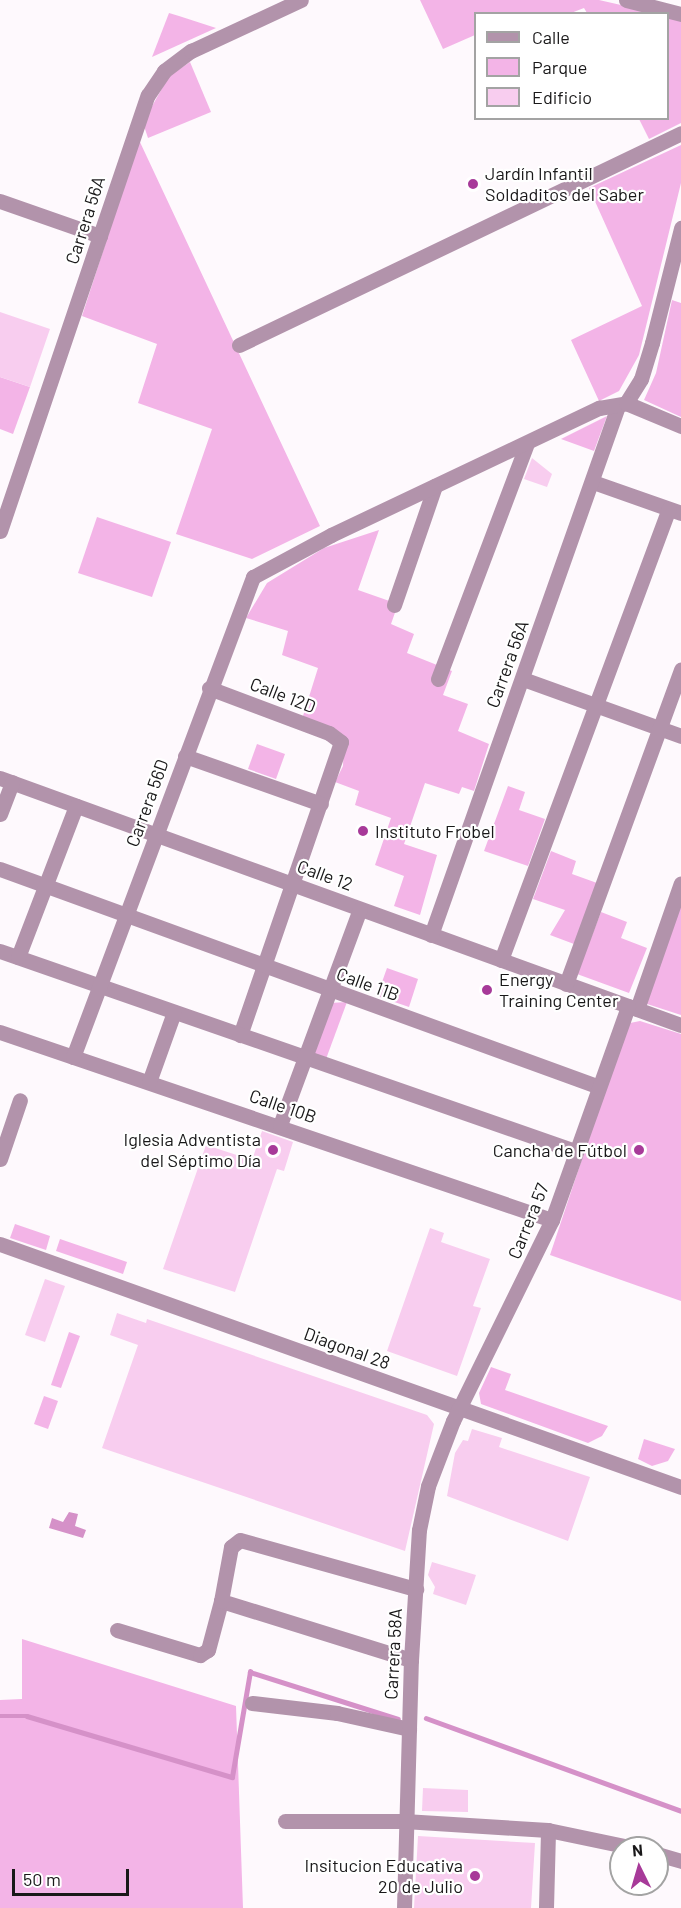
<!DOCTYPE html>
<html>
<head>
<meta charset="utf-8">
<style>
	body { margin:0 }
	#map { position:relative; width:681px; height:1908px; overflow:hidden; background:#fef9fd; font-family:Barlow,sans-serif }
	div>[style] { position:absolute }
	[style*='--x'] { left:calc(var(--x)*1px); top:calc(var(--y)*1px); width:calc(var(--w)*1px); rotate:calc(var(--a)*1deg) }
	.green>* { inset:0; background:#f3b4e7 }
	.water>* { inset:0; background:#d591c8 }
	.stream>* { height:4.5px; margin:-2.25px; padding:0 2.25px; transform-origin:2.25px; border-radius:2.25px; background:#d591c8 }
	.building>* { inset:0; background:#f8cdef }
	.street>* { height:15px; margin:-7.5px; padding:0 7.5px; transform-origin:7.5px; border-radius:7.5px; background:#b293ab }
	.dots>* { width:16px; height:16px; translate:-50% -50%; box-sizing:border-box; border:3px solid #fff; border-radius:50% }
	span { translate:-50% -50%; white-space:nowrap; text-align:center; line-height:1.15; -webkit-text-stroke:4.5px #fff; paint-order:stroke }
	.poi-label { font-size:18px; color:#191819 }
	.left { translate:0 -50%; text-align:left }
	.right { translate:-100% -50%; text-align:right }
	.street-label { font-size:18px; color:#191819 }
	.legend { position:absolute; left:474px; top:12px; width:195px; height:108px; box-sizing:border-box; background:#fff; border:2px solid #a3a3a3; margin:0; padding:8px 10px; list-style:none; font-size:18px; color:#191819 }
	.legend li { display:flex; align-items:center; gap:12px; height:30px }
	.legend b { width:30px; border:2px solid #a3a3a3 }
	.north { position:absolute; left:609px; top:1836px; width:60px; height:60px; box-sizing:border-box; background:#fff; border:2px solid #a3a3a3; border-radius:50%; rotate:355deg; font-size:16px; font-weight:700; line-height:24px; text-align:center; color:#191819 }
	.north::after { content:''; display:block; margin:auto; width:21px; height:27px; background:#a73a99; clip-path:polygon(50% 0,100% 100%,50% 72%,0 100%) }
	.scale { position:absolute; left:12px; top:1869px; width:117px; height:27px; box-sizing:border-box; border:3px solid #191819; border-top:0; padding-left:8px; font-size:18px; line-height:21px; white-space:nowrap; color:#191819; -webkit-text-stroke:4px #fff; paint-order:stroke }
</style>
</head>
<body>
<div id="map">
	<div class="green">
		<i style="clip-path:polygon(420px 0,599px 0,656px 13px,587px 13px,584px 8px,571px 13px,476px 14px,475px 35px,443px 49px)"></i>
		<i style="clip-path:polygon(169px 13px,179px 16px,216px 28px,152px 57px)"></i>
		<i style="clip-path:polygon(668px 16px,681px 20px,681px 123px,649px 139px,639px 119px,668px 118px)"></i>
		<i style="clip-path:polygon(190px 62px,211px 112px,148px 138px,144px 126px,151px 108px,169px 76px)"></i>
		<i style="clip-path:polygon(139px 140px,320px 526px,252px 559px,176px 534px,212px 429px,138px 403px,157px 344px,82px 316px)"></i>
		<i style="clip-path:polygon(681px 145px,681px 183px,639px 355px,619px 391px,599px 401px,571px 340px,642px 306px,589px 188px)"></i>
		<i style="clip-path:polygon(672px 300px,681px 303px,681px 417px,644px 400px,656px 373px)"></i>
		<i style="clip-path:polygon(0 377px,30px 387px,13px 434px,0 429px)"></i>
		<i style="clip-path:polygon(607px 416px,594px 451px,561px 439px)"></i>
		<i style="clip-path:polygon(97px 517px,171px 542px,152px 597px,78px 573px)"></i>
		<i style="clip-path:polygon(379px 530px,358px 590px,398px 604px,391px 624px,414px 634px,407px 653px,452px 671px,443px 695px,468px 704px,458px 731px,489px 744px,474px 791px,462px 787px,459px 794px,425px 783px,404px 844px,437px 855px,420px 915px,394px 906px,404px 876px,375px 865px,391px 818px,355px 805px,359px 791px,335px 782px,343px 766px,344px 736px,303px 716px,318px 668px,282px 655px,288px 631px,246px 618px,267px 583px,324px 548px)"></i>
		<i style="clip-path:polygon(257px 744px,285px 754px,276px 779px,248px 769px)"></i>
		<i style="clip-path:polygon(508px 786px,525px 792px,519px 810px,545px 819px,528px 866px,484px 851px)"></i>
		<i style="clip-path:polygon(551px 851px,576px 861px,572px 874px,597px 883px,574px 944px,550px 935px,565px 910px,533px 899px)"></i>
		<i style="clip-path:polygon(681px 903px,681px 1015px,644px 1003px)"></i>
		<i style="clip-path:polygon(601px 912px,627px 922px,621px 938px,647px 948px,629px 993px,577px 974px)"></i>
		<i style="clip-path:polygon(387px 968px,418px 979px,409px 1007px,377px 996px)"></i>
		<i style="clip-path:polygon(347px 1002px,326px 1059px,311px 1053px,330px 1003px)"></i>
		<i style="clip-path:polygon(640px 1021px,681px 1034px,681px 1301px,550px 1255px,623px 1036px,630px 1023px)"></i>
		<i style="clip-path:polygon(15px 1224px,50px 1236px,46px 1250px,10px 1238px)"></i>
		<i style="clip-path:polygon(60px 1239px,127px 1262px,123px 1274px,56px 1251px)"></i>
		<i style="clip-path:polygon(69px 1332px,80px 1336px,61px 1388px,51px 1385px)"></i>
		<i style="clip-path:polygon(491px 1367px,511px 1374px,505px 1390px,608px 1426px,602px 1436px,588px 1443px,481px 1404px,479px 1393px)"></i>
		<i style="clip-path:polygon(44px 1396px,58px 1401px,48px 1429px,34px 1424px)"></i>
		<i style="clip-path:polygon(644px 1439px,675px 1449px,668px 1461px,652px 1466px,638px 1459px)"></i>
		<i style="clip-path:polygon(22px 1639px,236px 1706px,243px 1908px,0 1908px,0 1700px,22px 1699px)"></i>
	</div>
	<div class="water">
		<i style="clip-path:polygon(69px 1512px,78px 1514px,75px 1526px,86px 1530px,83px 1538px,49px 1528px,52px 1518px,63px 1522px)"></i>
	</div>
	<div class="stream">
		<i style="--x:0;--y:1716;--w:27;--a:0"></i>
		<i style="--x:27;--y:1716;--w:214;--a:16.6"></i>
		<i style="--x:232;--y:1777;--w:107;--a:-80.3"></i>
		<i style="--x:250;--y:1672;--w:155;--a:17.6"></i>
		<i style="--x:426;--y:1718;--w:271;--a:20"></i>
	</div>
	<div class="building">
		<i style="clip-path:polygon(0 312px,50px 329px,30px 387px,0 377px)"></i>
		<i style="clip-path:polygon(532px 458px,552px 474px,547px 487px,524px 479px)"></i>
		<i style="clip-path:polygon(262px 1131px,293px 1142px,284px 1171px,277px 1169px,235px 1292px,163px 1269px,206px 1145px,252px 1160px)"></i>
		<i style="clip-path:polygon(430px 1228px,444px 1233px,441px 1242px,490px 1259px,473px 1306px,481px 1308px,457px 1376px,387px 1351px)"></i>
		<i style="clip-path:polygon(45px 1279px,65px 1286px,45px 1342px,25px 1335px)"></i>
		<i style="clip-path:polygon(117px 1313px,146px 1323px,147px 1319px,427px 1415px,434px 1424px,405px 1551px,102px 1448px,138px 1345px,110px 1335px)"></i>
		<i style="clip-path:polygon(472px 1429px,502px 1438px,499px 1447px,590px 1477px,568px 1541px,447px 1496px,455px 1453px,463px 1440px,468px 1441px)"></i>
		<i style="clip-path:polygon(432px 1562px,476px 1575px,466px 1605px,433px 1594px,435px 1587px,428px 1575px)"></i>
		<i style="clip-path:polygon(423px 1788px,468px 1790px,468px 1812px,422px 1811px)"></i>
		<i style="clip-path:polygon(418px 1836px,535px 1843px,531px 1908px,414px 1908px)"></i>
	</div>
	<div class="street">
		<i style="--x:626;--y:0;--w:57;--a:14.3"></i>
		<i style="--x:0;--y:201;--w:106;--a:19.3"></i>
		<i style="--x:239;--y:345;--w:490;--a:-25.6"></i>
		<i style="--x:626;--y:403;--w:28;--a:-58"></i>
		<i style="--x:641;--y:379;--w:38;--a:-73"></i>
		<i style="--x:652;--y:343;--w:119;--a:-75.8"></i>
		<i style="--x:593;--y:482;--w:93;--a:19.4"></i>
		<i style="--x:0;--y:531;--w:460;--a:-71.3"></i>
		<i style="--x:148;--y:95;--w:29;--a:-56"></i>
		<i style="--x:164;--y:71;--w:34;--a:-37"></i>
		<i style="--x:191;--y:51;--w:121;--a:-24.9"></i>
		<i style="--x:394;--y:605;--w:126;--a:-71"></i>
		<i style="--x:438;--y:679;--w:251;--a:-69.3"></i>
		<i style="--x:523;--y:679;--w:168;--a:19.8"></i>
		<i style="--x:209;--y:688;--w:128;--a:20.6"></i>
		<i style="--x:329;--y:733;--w:15;--a:37"></i>
		<i style="--x:341;--y:742;--w:310;--a:109"></i>
		<i style="--x:185;--y:756;--w:144;--a:19.4"></i>
		<i style="--x:0;--y:778;--w:724;--a:19.94"></i>
		<i style="--x:0;--y:814;--w:34;--a:-69"></i>
		<i style="--x:0;--y:869;--w:635;--a:19.98"></i>
		<i style="--x:431;--y:935;--w:561;--a:-70.53"></i>
		<i style="--x:0;--y:951;--w:609;--a:19.18"></i>
		<i style="--x:18;--y:957;--w:162;--a:-69"></i>
		<i style="--x:501;--y:960;--w:481;--a:-69.6"></i>
		<i style="--x:566;--y:984;--w:335;--a:-69.9"></i>
		<i style="--x:637;--y:1009;--w:133;--a:-70.8"></i>
		<i style="--x:0;--y:1032;--w:583;--a:18.81"></i>
		<i style="--x:73;--y:1057;--w:513;--a:-69.44"></i>
		<i style="--x:253;--y:577;--w:89;--a:-28.3"></i>
		<i style="--x:331;--y:535;--w:297;--a:-25.4"></i>
		<i style="--x:599;--y:408;--w:27;--a:-10"></i>
		<i style="--x:626;--y:403;--w:60;--a:22.7"></i>
		<i style="--x:149;--y:1082;--w:74;--a:-70.3"></i>
		<i style="--x:280;--y:1125;--w:230;--a:-69.7"></i>
		<i style="--x:0;--y:1159;--w:62;--a:-71.3"></i>
		<i style="--x:0;--y:1244;--w:723;--a:19.64"></i>
		<i style="--x:117;--y:1630;--w:87;--a:16.8"></i>
		<i style="--x:200;--y:1655;--w:9;--a:-32"></i>
		<i style="--x:208;--y:1650;--w:51;--a:-75.1"></i>
		<i style="--x:411;--y:1660;--w:199;--a:-162.7"></i>
		<i style="--x:221;--y:1601;--w:55;--a:-79.5"></i>
		<i style="--x:231;--y:1547;--w:11;--a:-38"></i>
		<i style="--x:240;--y:1540;--w:183;--a:15.6"></i>
		<i style="--x:252;--y:1703;--w:86;--a:6.7"></i>
		<i style="--x:337;--y:1713;--w:74;--a:12.5"></i>
		<i style="--x:285;--y:1821;--w:119;--a:0"></i>
		<i style="--x:404;--y:1821;--w:144;--a:3.6"></i>
		<i style="--x:548;--y:1830;--w:88;--a:11.8"></i>
		<i style="--x:657;--y:1854;--w:25;--a:16"></i>
		<i style="--x:404;--y:1908;--w:248;--a:-88.4"></i>
		<i style="--x:411;--y:1660;--w:130;--a:-86.5"></i>
		<i style="--x:419;--y:1530;--w:45;--a:-78.4"></i>
		<i style="--x:428;--y:1486;--w:70;--a:-69"></i>
		<i style="--x:453;--y:1421;--w:224;--a:-63.8"></i>
		<i style="--x:552;--y:1220;--w:227;--a:-70.4"></i>
		<i style="--x:546;--y:1908;--w:78;--a:-88.5"></i>
	</div>
	<div class="dots">
		<i style="left:473px;top:184px;background:#a73a99"></i>
		<i style="left:363px;top:831px;background:#a73a99"></i>
		<i style="left:487px;top:990px;background:#a73a99"></i>
		<i style="left:273px;top:1150px;background:#a73a99"></i>
		<i style="left:639px;top:1150px;background:#a73a99"></i>
		<i style="left:475px;top:1876px;background:#a73a99"></i>
	</div>
	<div class="poi-label">
		<span class="left" style="left:485px;top:184px">Jardín Infantil<br>Soldaditos del Saber</span>
		<span class="left" style="left:375px;top:831px">Instituto Frobel</span>
		<span class="left" style="left:499px;top:990px">Energy<br>Training Center</span>
		<span class="right" style="left:261px;top:1150px">Iglesia Adventista<br>del Séptimo Día</span>
		<span class="right" style="left:627px;top:1150px">Cancha de Fútbol</span>
		<span class="right" style="left:463px;top:1876px">Insitucion Educativa<br>20 de Julio</span>
	</div>
	<div class="street-label">
		<span style="left:85px;top:220px;rotate:-72deg">Carrera 56A</span>
		<span style="left:507px;top:664px;rotate:-70deg">Carrera 56A</span>
		<span style="left:283px;top:695px;rotate:21deg">Calle 12D</span>
		<span style="left:147px;top:803px;rotate:-70deg">Carrera 56D</span>
		<span style="left:325px;top:875px;rotate:20deg">Calle 12</span>
		<span style="left:368px;top:984px;rotate:20deg">Calle 11B</span>
		<span style="left:283px;top:1106px;rotate:19deg">Calle 10B</span>
		<span style="left:528px;top:1221px;rotate:-68deg">Carrera 57</span>
		<span style="left:347px;top:1348px;rotate:20deg">Diagonal 28</span>
		<span style="left:393px;top:1654px;rotate:-87deg">Carrera 58A</span>
	</div>
	<ul class="legend">
	<li><b style="height:8px;background:#b293ab"></b>Calle</li>
	<li><b style="height:16px;background:#f3b4e7"></b>Parque</li>
	<li><b style="height:16px;background:#f8cdef"></b>Edificio</li>
	</ul>
	<div class="north">N</div>
	<div class="scale">50 m</div>
</div>
</body>
</html>
